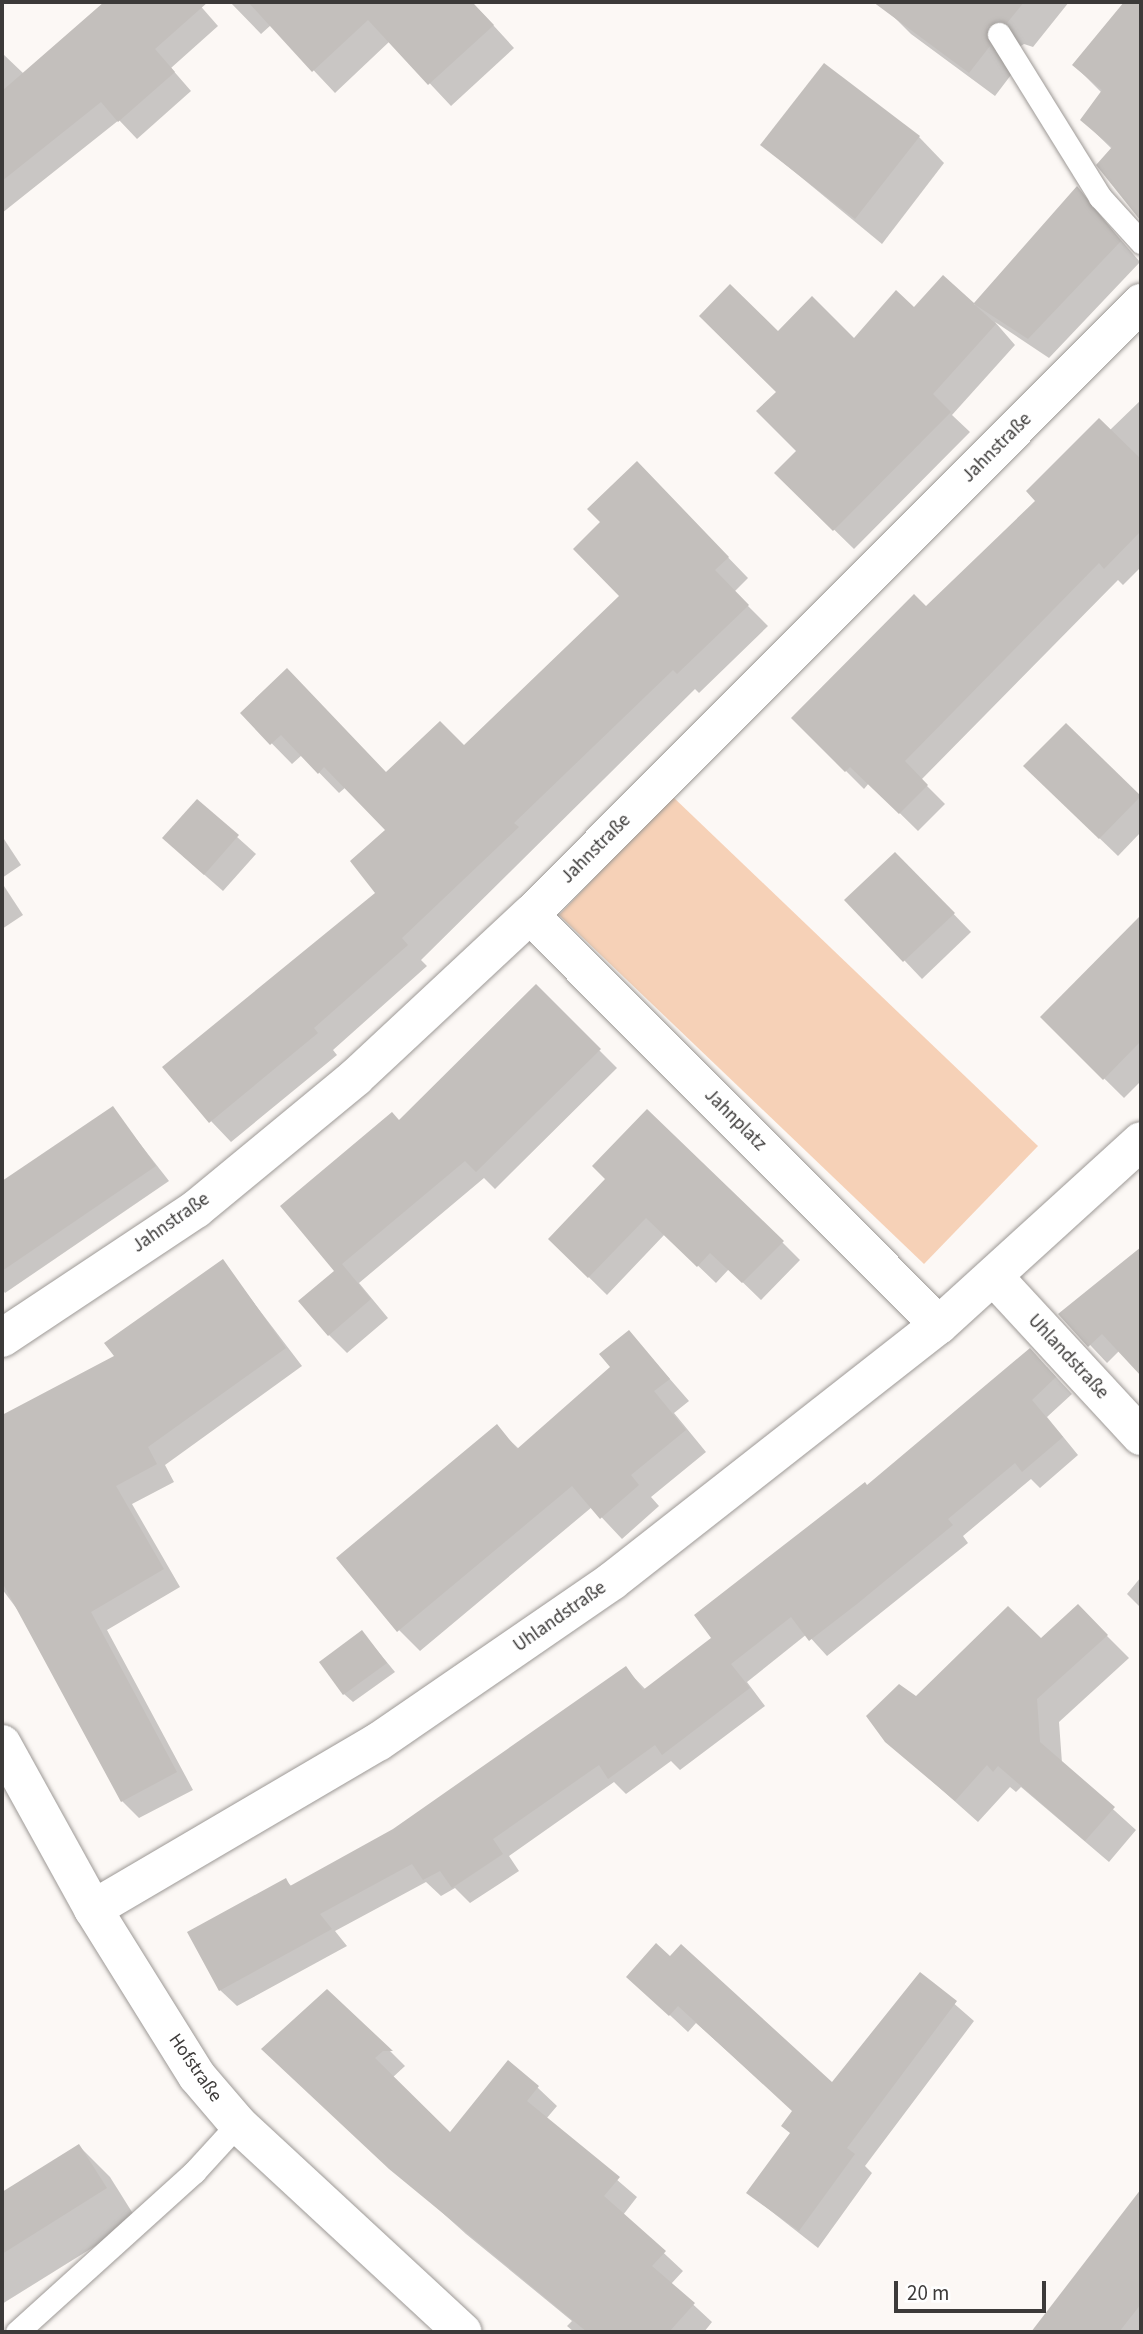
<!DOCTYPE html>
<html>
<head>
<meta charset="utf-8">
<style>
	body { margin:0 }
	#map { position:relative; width:1143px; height:2334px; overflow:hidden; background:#fcf8f5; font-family:"Source Sans 3",sans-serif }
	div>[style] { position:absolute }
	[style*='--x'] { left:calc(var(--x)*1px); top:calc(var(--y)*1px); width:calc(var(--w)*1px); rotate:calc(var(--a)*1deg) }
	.green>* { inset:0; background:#f6d1b7 }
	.shadow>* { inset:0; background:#0003 }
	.building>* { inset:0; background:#c3bfbc }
	.roads { filter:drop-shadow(0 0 2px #9d9996) drop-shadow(0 0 2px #9d9996) }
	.service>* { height:23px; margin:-11.5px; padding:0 11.5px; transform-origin:11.5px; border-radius:11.5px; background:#fff }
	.minor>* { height:38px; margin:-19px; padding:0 19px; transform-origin:19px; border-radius:19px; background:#fff }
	span { translate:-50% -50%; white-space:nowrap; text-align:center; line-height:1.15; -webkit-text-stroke:5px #fff; paint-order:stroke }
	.street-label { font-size:19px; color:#3c3a39 }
	.frame { position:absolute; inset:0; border:4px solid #3c3a39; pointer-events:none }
	.scale { position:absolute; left:894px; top:2281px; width:152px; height:32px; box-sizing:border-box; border:4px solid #3c3a39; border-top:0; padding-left:9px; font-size:21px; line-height:24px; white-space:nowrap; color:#3c3a39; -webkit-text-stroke:5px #fff; paint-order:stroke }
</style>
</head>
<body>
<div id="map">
	<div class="green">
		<i style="clip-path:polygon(672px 796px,1038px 1146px,924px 1264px,559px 915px)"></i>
	</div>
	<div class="shadow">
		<i style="clip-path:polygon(106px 2px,197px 2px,218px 26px,171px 68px,191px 91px,137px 139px,119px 120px,2px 213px,2px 53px,24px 74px)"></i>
		<i style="clip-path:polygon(230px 2px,472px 2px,514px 48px,451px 106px,390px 41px,335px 93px,271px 25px,261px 34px)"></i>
		<i style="clip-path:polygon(891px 2px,1069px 2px,1033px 47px,1024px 44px,1011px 52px,1014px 71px,995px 96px,911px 34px,886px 9px)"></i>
		<i style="clip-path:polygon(1126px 2px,1141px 2px,1141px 220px,1099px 165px,1112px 149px,1082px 120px,1102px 93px,1074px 65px)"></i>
		<i style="clip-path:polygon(919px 137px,944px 163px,882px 244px,762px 145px)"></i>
		<i style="clip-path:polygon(1077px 189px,1140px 262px,1049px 358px,995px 322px,1015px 345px,952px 415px,970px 432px,854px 549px,776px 473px,798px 451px,778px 392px,778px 333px,854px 340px,914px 309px,974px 306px)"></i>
		<i style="clip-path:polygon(1141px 400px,1141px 567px,1123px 585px,1118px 580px,921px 780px,945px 804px,918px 831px,869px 783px,864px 789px,793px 718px,926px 608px)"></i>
		<i style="clip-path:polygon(657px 484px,748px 578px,734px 592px,768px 626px,699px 693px,695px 689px,421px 960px,427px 966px,333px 1050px,337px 1055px,231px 1142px,211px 1121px,378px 894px,388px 830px,346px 787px,339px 793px,302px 755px,292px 764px,242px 713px,387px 774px,464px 747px,621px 596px)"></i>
		<i style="clip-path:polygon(1066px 725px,1141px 798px,1141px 832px,1118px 856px,1043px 784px)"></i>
		<i style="clip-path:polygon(197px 801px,256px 854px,223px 891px,183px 856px)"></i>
		<i style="clip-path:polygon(2px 836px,21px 865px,2px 878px)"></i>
		<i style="clip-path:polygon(913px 872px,971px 932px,922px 979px,847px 900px)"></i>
		<i style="clip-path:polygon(2px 883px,23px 915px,2px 929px)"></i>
		<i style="clip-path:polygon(1141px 917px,1141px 1081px,1124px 1098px,1042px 1017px)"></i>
		<i style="clip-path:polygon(536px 987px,617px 1068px,495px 1189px,484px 1178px,359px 1283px,388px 1318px,347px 1353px,329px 1335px,337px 1271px,400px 1122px)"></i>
		<i style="clip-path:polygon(112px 1108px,169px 1181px,5px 1293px,2px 1289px,2px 1183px)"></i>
		<i style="clip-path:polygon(607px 1179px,782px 1242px,800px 1260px,761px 1300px,729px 1269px,716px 1283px,665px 1234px,607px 1295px,550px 1239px)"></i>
		<i style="clip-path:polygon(1141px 1250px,1141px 1373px,1120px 1350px,1107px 1363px,1061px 1314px)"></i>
		<i style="clip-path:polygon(222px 1261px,302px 1366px,165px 1465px,174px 1482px,132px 1504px,180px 1587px,107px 1630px,193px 1790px,139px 1818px,122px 1801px,20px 1613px,2px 1589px,2px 1417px,116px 1356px)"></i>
		<i style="clip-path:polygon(629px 1332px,689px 1401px,674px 1413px,706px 1452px,651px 1497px,659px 1506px,622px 1539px,592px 1507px,420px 1651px,399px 1630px,496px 1427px,519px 1449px,612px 1368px)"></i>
		<i style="clip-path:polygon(1047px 1367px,1072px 1394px,1047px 1417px,1078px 1455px,1040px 1488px,1031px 1479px,963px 1536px,968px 1543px,827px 1656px,807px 1634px,747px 1682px,765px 1706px,680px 1770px,671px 1761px,626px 1794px,614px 1782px,509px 1856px,519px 1871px,470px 1903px,455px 1888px,441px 1896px,426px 1882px,335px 1931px,347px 1946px,237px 2006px,220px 1990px,286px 1880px,292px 1887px,393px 1830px,626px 1669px,646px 1690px,716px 1646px,868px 1487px)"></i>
		<i style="clip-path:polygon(1141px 1577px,1141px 1608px,1127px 1594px)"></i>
		<i style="clip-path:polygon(1100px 1629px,1129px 1658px,1059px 1722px,1062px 1763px,1136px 1830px,1109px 1862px,1021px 1787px,1016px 1792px,1010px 1787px,978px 1822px,887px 1741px,916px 1698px,1041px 1640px)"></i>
		<i style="clip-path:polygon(362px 1632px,395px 1672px,353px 1702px,344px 1694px)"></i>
		<i style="clip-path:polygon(920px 1974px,974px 2021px,865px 2166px,872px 2173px,818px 2248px,748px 2193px,791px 2134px,794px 2111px,696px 2023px,688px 2032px,629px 1977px,832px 2085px)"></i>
		<i style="clip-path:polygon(387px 2048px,405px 2066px,392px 2078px,450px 2135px,509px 2063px,538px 2088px,557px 2106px,546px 2119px,637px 2197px,623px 2215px,683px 2271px,671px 2284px,712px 2322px,704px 2332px,574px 2332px,567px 2326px,572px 2321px,466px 2234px,282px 2068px)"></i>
		<i style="clip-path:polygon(79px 2146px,110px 2177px,137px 2220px,2px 2304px,2px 2194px)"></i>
		<i style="clip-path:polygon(1141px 2193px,1141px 2332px,1033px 2332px)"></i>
	</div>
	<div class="building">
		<i style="clip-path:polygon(104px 2px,208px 2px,155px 49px,175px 72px,118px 122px,101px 102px,2px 181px,2px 91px)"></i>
		<i style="clip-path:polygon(248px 2px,472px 2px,494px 25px,428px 85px,368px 20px,312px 72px)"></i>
		<i style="clip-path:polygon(873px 2px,1024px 2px,1007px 23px,998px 20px,987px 27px,990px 46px,969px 73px)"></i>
		<i style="clip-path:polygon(1124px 2px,1141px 2px,1140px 220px,1096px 165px,1112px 147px,1080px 120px,1102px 90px,1072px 65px)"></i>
		<i style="clip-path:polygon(824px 63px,920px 136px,855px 219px,760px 145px)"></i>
		<i style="clip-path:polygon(1077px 186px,1121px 241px,1028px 339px,974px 304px,996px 324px,933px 394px,951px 412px,833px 531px,774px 473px,796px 451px,756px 411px,776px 392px,699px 316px,730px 284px,778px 331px,812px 296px,854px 338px,896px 290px,914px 307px,943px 275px,974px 303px)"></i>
		<i style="clip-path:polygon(1099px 418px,1141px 459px,1141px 531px,1104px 569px,1099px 563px,905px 761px,928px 785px,899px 814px,850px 767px,845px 772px,791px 718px,914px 594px,926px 606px,1035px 501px,1026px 491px)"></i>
		<i style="clip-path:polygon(637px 461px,729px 557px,715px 570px,749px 605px,677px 674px,673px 670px,514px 823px,519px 827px,402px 938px,408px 945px,314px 1028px,318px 1033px,209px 1123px,162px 1067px,375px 893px,350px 861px,385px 830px,324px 767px,318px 774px,281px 735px,270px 745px,240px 713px,287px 668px,386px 772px,440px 721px,464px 745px,619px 596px,573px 549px,600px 522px,587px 509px)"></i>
		<i style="clip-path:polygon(1066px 723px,1141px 796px,1099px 839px,1023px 766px)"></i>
		<i style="clip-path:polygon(197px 799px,239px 835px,204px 875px,162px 838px)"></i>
		<i style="clip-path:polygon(895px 852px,955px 913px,903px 962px,844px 900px)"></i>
		<i style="clip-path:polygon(1141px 915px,1141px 1041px,1103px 1080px,1040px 1017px)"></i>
		<i style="clip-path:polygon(536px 984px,601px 1049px,476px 1172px,465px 1161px,342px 1264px,371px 1299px,328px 1336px,298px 1301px,334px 1271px,280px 1206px,392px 1112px,399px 1120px)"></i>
		<i style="clip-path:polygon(113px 1106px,156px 1166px,2px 1271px,2px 1181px)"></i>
		<i style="clip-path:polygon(647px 1109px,784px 1241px,742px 1283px,710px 1253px,697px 1267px,646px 1218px,588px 1278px,548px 1239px,605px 1179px,592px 1166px)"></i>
		<i style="clip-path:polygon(1141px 1247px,1141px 1376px,1102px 1334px,1088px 1347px,1058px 1314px)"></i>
		<i style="clip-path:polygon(223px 1259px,286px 1348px,148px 1447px,157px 1464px,116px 1486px,164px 1569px,91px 1612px,177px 1772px,121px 1802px,2px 1582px,2px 1415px,114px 1356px,104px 1343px)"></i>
		<i style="clip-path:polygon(629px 1330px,670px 1379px,654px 1391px,686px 1430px,631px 1475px,639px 1485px,600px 1519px,572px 1486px,397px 1632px,336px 1558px,497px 1424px,517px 1449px,610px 1367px,599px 1354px)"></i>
		<i style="clip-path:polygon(1030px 1348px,1056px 1377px,1032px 1400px,1063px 1437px,1022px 1472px,1015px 1463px,948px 1519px,953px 1525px,857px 1604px,809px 1641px,791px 1617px,731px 1664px,750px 1688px,662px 1755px,655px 1745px,608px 1779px,599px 1765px,493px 1839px,503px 1854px,452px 1888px,440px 1871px,423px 1880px,412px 1864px,320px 1914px,332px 1929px,219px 1991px,187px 1932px,286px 1878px,290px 1886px,393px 1829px,626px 1666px,643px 1690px,711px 1638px,714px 1642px,694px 1615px,865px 1482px,867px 1485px)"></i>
		<i style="clip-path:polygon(1078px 1604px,1108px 1635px,1037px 1699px,1040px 1742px,1115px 1807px,1085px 1841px,998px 1766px,993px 1772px,987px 1765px,955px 1801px,885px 1742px,866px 1716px,899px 1684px,916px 1696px,1008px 1606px,1041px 1638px)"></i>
		<i style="clip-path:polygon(362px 1630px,387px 1663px,343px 1695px,319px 1662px)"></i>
		<i style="clip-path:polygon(656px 1943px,670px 1956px,681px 1944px,832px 2082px,920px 1972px,957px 2001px,847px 2148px,855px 2154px,799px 2231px,746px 2193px,790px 2133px,781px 2126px,792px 2111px,678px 2006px,669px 2016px,626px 1977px)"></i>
		<i style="clip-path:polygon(327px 1989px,393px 2051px,383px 2051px,375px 2058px,450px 2132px,508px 2060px,539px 2086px,527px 2101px,620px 2177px,604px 2196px,666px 2251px,652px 2266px,695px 2303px,669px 2332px,587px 2332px,389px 2169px,261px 2049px)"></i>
		<i style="clip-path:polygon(79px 2144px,107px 2188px,2px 2254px,2px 2192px)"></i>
		<i style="clip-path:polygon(1141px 2189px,1141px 2304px,1119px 2332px,1031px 2332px)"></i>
	</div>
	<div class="roads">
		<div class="service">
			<i style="--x:999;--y:34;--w:192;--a:58.2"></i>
			<i style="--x:1100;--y:197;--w:61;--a:47.7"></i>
			<i style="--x:17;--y:2332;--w:239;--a:-42.1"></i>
			<i style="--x:194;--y:2172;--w:65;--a:-47.5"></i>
		</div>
		<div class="minor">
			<i style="--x:530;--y:915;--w:579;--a:45.07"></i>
			<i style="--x:995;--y:1278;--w:215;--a:47.3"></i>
			<i style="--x:2;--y:1338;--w:233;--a:-33.6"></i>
			<i style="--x:196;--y:1209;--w:207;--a:-39.5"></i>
			<i style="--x:356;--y:1077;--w:238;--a:-43"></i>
			<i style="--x:530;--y:915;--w:865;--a:-45.05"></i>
			<i style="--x:2;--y:1744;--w:188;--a:61.1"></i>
			<i style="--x:93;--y:1909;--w:197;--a:58.1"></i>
			<i style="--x:197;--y:2076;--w:63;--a:49.5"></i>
			<i style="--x:238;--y:2124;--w:306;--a:42.8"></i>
			<i style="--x:93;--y:1909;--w:330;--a:-30.4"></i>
			<i style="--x:378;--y:1742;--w:284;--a:-34.5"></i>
			<i style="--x:612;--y:1581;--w:415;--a:-38.1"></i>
			<i style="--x:939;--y:1325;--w:273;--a:-42.3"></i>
		</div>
	</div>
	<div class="street-label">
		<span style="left:997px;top:448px;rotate:-45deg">Jahnstraße</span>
		<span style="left:596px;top:849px;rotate:-45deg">Jahnstraße</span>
		<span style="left:735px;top:1120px;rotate:45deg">Jahnplatz</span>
		<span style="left:171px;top:1223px;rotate:-35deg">Jahnstraße</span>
		<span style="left:1068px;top:1357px;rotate:47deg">Uhlandstraße</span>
		<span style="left:560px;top:1617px;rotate:-35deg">Uhlandstraße</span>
		<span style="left:195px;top:2068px;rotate:55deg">Hofstraße</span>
	</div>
	<div class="frame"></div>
	<div class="scale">20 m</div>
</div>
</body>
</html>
